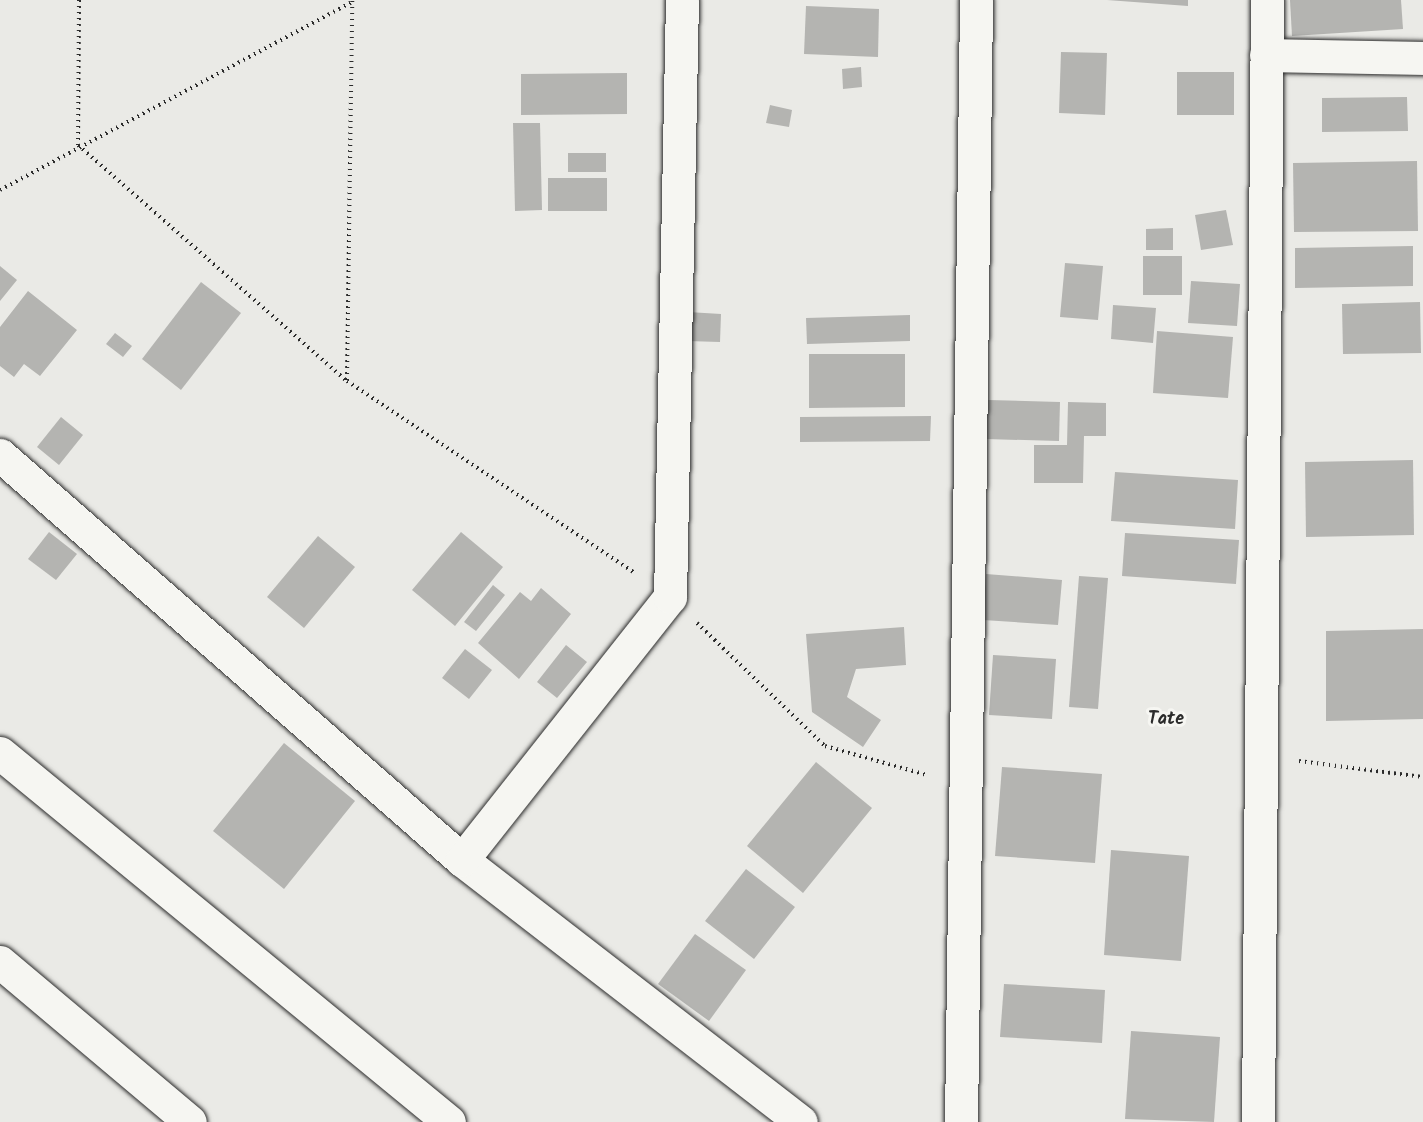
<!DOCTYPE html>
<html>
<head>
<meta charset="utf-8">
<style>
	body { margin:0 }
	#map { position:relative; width:1423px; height:1122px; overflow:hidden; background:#eaeae6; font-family:Kalam,sans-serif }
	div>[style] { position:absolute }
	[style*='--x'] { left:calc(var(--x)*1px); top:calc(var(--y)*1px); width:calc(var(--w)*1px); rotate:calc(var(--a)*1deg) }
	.building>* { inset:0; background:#b4b4b1 }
	.path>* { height:4px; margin-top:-2px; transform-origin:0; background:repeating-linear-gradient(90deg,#2b2b2b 0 1.5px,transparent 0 6px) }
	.roads { filter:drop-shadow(0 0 2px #2b2b2b) drop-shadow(0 0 2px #2b2b2b) }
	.minor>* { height:33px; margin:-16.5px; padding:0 16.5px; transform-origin:16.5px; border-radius:16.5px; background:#f6f6f2 }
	span { translate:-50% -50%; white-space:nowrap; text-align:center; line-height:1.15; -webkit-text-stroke:6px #f6f6f2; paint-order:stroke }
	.neighbourhood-label { font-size:18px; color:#2b2b2b; font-weight:700 }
</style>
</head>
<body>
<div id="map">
	<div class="building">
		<i style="clip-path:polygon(1107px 0,1188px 0,1188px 6px)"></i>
		<i style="clip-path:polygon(1290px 0,1401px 0,1403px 29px,1292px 36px)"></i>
		<i style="clip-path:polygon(806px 6px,879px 9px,878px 57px,804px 54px)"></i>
		<i style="clip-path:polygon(1061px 52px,1107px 53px,1105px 115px,1059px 113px)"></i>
		<i style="clip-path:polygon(861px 67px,862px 87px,843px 89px,842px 69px)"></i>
		<i style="clip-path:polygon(1177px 72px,1234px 72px,1234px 115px,1177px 115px)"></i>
		<i style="clip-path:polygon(627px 73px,627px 114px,521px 115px,521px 74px)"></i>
		<i style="clip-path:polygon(1407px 97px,1408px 131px,1322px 132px,1322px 98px)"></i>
		<i style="clip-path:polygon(770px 105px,792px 110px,789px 127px,766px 123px)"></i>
		<i style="clip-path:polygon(513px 123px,540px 123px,542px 210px,515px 211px)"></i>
		<i style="clip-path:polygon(568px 153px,606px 153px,606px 172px,568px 172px)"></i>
		<i style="clip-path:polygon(1417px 161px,1418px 231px,1294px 232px,1293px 163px)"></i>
		<i style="clip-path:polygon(548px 178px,607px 178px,607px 211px,548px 211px)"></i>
		<i style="clip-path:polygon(1226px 210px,1233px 245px,1201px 250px,1195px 215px)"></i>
		<i style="clip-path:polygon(1173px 228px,1173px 250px,1146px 250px,1146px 229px)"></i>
		<i style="clip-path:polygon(1413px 246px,1413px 286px,1295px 288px,1295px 248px)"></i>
		<i style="clip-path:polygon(1143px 256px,1182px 256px,1182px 295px,1143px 295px)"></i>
		<i style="clip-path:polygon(1065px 263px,1103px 266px,1098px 320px,1060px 317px)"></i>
		<i style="clip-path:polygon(0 266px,17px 280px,0 301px)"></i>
		<i style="clip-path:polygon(1191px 281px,1240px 284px,1237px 326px,1188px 323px)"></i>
		<i style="clip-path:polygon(201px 282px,241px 313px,181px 390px,142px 359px)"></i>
		<i style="clip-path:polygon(28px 291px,77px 330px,40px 376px,24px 364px,14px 377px,0 366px,0 327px)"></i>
		<i style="clip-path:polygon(1420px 302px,1421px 353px,1343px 354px,1342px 304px)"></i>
		<i style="clip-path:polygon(1113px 305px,1156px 308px,1153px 343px,1111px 339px)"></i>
		<i style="clip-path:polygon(688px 312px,721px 314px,720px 342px,687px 341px)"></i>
		<i style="clip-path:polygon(910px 315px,910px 341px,807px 344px,806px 318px)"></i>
		<i style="clip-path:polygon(1157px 331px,1233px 337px,1228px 398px,1153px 393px)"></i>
		<i style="clip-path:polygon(115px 333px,132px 346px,123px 357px,106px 344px)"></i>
		<i style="clip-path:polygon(809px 354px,905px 354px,905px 407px,809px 408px)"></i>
		<i style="clip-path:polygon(988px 400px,1060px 402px,1059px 441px,986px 439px)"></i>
		<i style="clip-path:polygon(1068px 402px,1106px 403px,1106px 436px,1084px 436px,1083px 483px,1034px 483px,1034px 445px,1067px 445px)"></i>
		<i style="clip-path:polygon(931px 416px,930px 441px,800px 442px,800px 417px)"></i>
		<i style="clip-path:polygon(61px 417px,83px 435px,59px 465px,37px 447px)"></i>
		<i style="clip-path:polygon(1413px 460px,1414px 535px,1306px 537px,1305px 462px)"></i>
		<i style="clip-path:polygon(1115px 472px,1238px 480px,1235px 529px,1111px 521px)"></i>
		<i style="clip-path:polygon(49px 532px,77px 554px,56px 580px,28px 559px)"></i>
		<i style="clip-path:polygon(461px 532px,503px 567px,455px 626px,412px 590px)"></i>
		<i style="clip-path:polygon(1125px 533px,1239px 540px,1236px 584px,1122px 576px)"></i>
		<i style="clip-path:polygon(318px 536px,355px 567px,304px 628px,267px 597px)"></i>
		<i style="clip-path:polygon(986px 574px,1062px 580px,1058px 625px,983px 620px)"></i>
		<i style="clip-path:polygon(1079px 576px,1108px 578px,1098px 709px,1069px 707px)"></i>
		<i style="clip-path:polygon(493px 585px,505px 595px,476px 631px,464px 622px)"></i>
		<i style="clip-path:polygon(541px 588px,571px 614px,519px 679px,478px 643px,520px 592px,531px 601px)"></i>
		<i style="clip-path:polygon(904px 627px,906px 665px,856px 669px,847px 697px,881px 720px,863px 747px,812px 712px,806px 634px)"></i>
		<i style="clip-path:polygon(1423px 629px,1423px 719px,1326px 721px,1326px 631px)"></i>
		<i style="clip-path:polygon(566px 645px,587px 662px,557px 698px,537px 682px)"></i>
		<i style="clip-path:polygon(465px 649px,492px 670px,469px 699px,442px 678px)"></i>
		<i style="clip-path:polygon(993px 655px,1056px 659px,1052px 719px,989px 715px)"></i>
		<i style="clip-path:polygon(284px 743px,355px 801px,284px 889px,213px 831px)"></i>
		<i style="clip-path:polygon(816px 762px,872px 808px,803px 893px,747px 846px)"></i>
		<i style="clip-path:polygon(1002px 767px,1102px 774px,1095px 863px,995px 856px)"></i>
		<i style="clip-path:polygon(1111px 850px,1189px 856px,1181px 961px,1104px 955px)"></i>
		<i style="clip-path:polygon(746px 869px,795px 907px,754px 959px,705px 921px)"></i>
		<i style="clip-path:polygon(695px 934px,746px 970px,709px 1021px,658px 984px)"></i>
		<i style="clip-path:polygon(1004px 984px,1105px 990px,1102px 1043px,1000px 1037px)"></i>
		<i style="clip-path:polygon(1131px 1031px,1220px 1037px,1214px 1122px,1125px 1119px)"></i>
	</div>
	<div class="path">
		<i style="--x:79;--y:0;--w:145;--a:90.4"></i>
		<i style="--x:78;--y:145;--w:358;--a:41.3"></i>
		<i style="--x:347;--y:381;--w:344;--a:33.7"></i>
		<i style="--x:0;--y:190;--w:399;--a:-28.1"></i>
		<i style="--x:347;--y:380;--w:379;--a:-89.2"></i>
		<i style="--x:697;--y:623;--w:178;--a:43.9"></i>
		<i style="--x:825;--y:746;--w:106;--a:15.9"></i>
		<i style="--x:1299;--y:761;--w:125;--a:7.4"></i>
	</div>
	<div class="roads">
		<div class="minor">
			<i style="--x:1266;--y:55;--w:157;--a:1.1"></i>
			<i style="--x:0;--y:455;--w:614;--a:41.24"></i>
			<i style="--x:462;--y:860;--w:428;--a:37.7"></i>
			<i style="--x:0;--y:753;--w:581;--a:39.41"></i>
			<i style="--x:462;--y:860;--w:335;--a:-51.7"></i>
			<i style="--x:670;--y:597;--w:597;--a:-88.85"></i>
			<i style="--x:0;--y:962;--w:248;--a:40.1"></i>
			<i style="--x:961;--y:1122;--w:1122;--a:-89.23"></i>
			<i style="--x:1258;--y:1122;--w:1122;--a:-89.54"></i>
		</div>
	</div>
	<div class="neighbourhood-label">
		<span style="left:1166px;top:720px">Tate</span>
	</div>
</div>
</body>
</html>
